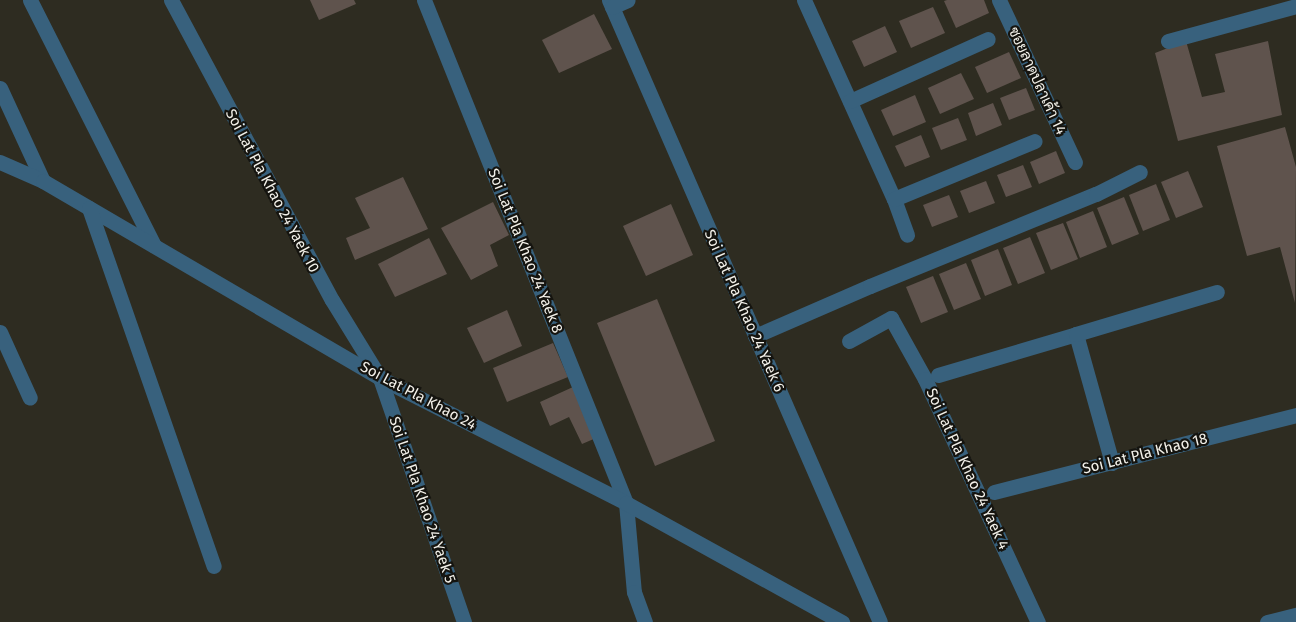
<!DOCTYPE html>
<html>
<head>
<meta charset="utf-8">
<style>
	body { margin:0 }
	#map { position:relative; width:1296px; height:622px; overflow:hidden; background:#2e2c21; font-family:"Fira Sans",Sarabun,sans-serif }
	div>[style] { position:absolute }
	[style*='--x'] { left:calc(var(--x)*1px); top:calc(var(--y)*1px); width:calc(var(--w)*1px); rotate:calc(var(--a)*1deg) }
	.building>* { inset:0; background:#5f534d }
	.minor>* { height:15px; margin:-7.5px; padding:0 7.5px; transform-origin:7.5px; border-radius:7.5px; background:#38617d }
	span { translate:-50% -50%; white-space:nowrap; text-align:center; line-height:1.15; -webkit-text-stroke:4.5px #15140f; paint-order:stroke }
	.street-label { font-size:15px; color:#f3f1ea }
</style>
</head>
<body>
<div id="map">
	<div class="building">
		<i style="clip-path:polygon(310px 0,354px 0,356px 4px,319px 20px)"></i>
		<i style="clip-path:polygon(947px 0,984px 0,989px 13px,956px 28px,944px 1px)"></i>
		<i style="clip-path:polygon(933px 7px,945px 33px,911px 48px,899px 21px)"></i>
		<i style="clip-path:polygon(594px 14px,612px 49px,559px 73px,542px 40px)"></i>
		<i style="clip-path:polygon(885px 26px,897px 52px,864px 67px,852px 41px)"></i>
		<i style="clip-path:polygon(1186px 41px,1202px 97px,1225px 92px,1215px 54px,1268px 41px,1282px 115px,1178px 141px,1155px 53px)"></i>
		<i style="clip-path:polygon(1009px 52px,1021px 78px,987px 93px,975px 67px)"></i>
		<i style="clip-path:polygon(961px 73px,974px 99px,940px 114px,928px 88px)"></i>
		<i style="clip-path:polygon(1026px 88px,1035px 110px,1009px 120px,1000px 98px)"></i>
		<i style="clip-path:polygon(915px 95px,926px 122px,893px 136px,881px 110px)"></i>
		<i style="clip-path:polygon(993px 103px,1002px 125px,976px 136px,968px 113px)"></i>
		<i style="clip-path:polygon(958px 118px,967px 140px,941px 150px,932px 128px)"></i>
		<i style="clip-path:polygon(1285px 127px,1296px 167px,1295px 303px,1280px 247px,1247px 256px,1217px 146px)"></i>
		<i style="clip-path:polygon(921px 135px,930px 157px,905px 167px,895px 146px)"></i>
		<i style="clip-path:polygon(1056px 151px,1065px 173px,1039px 184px,1030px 162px)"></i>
		<i style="clip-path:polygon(1023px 165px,1032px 187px,1006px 197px,997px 175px)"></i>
		<i style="clip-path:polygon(1188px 171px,1203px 207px,1176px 218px,1161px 182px)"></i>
		<i style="clip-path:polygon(403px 177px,428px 229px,355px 260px,346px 238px,370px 228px,355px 198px)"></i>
		<i style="clip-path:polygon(986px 181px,995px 203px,969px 213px,960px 191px)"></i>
		<i style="clip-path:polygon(1156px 184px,1170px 220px,1143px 231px,1129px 195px)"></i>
		<i style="clip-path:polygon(949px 195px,958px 217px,932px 227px,923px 205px)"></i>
		<i style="clip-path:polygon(1124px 197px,1139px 234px,1112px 245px,1097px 208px)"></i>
		<i style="clip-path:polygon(493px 202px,509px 235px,490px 245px,498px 266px,471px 280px,441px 228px)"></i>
		<i style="clip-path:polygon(671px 204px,693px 255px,646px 276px,623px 226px)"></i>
		<i style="clip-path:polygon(1093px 211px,1107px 247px,1080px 258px,1066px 222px)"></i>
		<i style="clip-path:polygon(1063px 223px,1078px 259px,1051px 270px,1036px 233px)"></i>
		<i style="clip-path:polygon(1030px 237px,1045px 273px,1018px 284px,1003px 248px)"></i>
		<i style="clip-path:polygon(429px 238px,447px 274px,395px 297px,378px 264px)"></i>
		<i style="clip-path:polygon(998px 249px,1012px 285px,985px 296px,971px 260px)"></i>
		<i style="clip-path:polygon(966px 263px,981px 299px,954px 310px,939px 274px)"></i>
		<i style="clip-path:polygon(933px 276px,948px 312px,921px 323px,906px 287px)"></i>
		<i style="clip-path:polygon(657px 299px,715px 441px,655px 466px,597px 323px)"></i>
		<i style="clip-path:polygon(507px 310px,522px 346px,484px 363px,467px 328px)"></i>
		<i style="clip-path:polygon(553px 343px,568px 377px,507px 402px,493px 368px)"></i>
		<i style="clip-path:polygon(573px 387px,596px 438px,582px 444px,569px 417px,550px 426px,540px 402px)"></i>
	</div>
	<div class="minor">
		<i style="--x:30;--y:0;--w:275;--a:63.2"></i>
		<i style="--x:171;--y:0;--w:340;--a:61.8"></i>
		<i style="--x:332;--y:300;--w:92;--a:58.4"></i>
		<i style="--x:380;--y:378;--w:258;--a:71"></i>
		<i style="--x:424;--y:0;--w:542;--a:68.12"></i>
		<i style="--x:626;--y:503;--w:89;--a:84.9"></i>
		<i style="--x:634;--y:592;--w:32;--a:70"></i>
		<i style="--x:609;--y:0;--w:678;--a:66.46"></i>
		<i style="--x:804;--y:0;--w:218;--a:65.7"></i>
		<i style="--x:894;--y:199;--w:38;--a:70"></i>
		<i style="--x:999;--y:0;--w:179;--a:64.9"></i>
		<i style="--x:612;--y:7;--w:17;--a:-24"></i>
		<i style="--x:1168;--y:41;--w:133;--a:-15.3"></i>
		<i style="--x:0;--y:88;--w:102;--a:65.2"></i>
		<i style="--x:850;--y:101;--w:151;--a:-24.2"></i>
		<i style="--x:0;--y:162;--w:47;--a:23.8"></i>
		<i style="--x:43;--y:181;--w:390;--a:30.3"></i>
		<i style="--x:380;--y:378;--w:276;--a:26.9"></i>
		<i style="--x:626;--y:503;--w:247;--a:28.9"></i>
		<i style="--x:894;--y:199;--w:152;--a:-22.4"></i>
		<i style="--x:89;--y:208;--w:379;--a:70.8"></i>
		<i style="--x:0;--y:332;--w:72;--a:65.6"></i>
		<i style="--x:755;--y:336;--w:125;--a:-23.5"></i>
		<i style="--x:870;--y:286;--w:244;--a:-22.2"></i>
		<i style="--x:1096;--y:194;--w:49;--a:-26.6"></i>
		<i style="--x:849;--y:341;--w:48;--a:-28.7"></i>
		<i style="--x:891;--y:318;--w:70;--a:60.9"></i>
		<i style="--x:925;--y:379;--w:268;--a:65.1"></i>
		<i style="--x:938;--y:375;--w:144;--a:-16.5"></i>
		<i style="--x:1112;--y:463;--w:134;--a:-105.6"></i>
		<i style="--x:1076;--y:334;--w:147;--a:-16.6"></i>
		<i style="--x:994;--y:492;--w:312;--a:-14.3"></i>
		<i style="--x:1267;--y:622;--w:30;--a:-14"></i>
	</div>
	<div class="street-label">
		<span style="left:1037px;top:81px;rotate:65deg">ซอยลาดปลาเค้า 14</span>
		<span style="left:272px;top:191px;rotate:62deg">Soi Lat Pla Khao 24 Yaek 10</span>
		<span style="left:525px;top:251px;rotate:68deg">Soi Lat Pla Khao 24 Yaek 8</span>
		<span style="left:744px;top:311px;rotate:66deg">Soi Lat Pla Khao 24 Yaek 6</span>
		<span style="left:418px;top:396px;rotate:28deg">Soi Lat Pla Khao 24</span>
		<span style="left:1145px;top:454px;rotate:-14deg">Soi Lat Pla Khao 18</span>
		<span style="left:967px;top:469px;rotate:65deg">Soi Lat Pla Khao 24 Yaek 4</span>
		<span style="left:422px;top:500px;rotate:71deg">Soi Lat Pla Khao 24 Yaek 5</span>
	</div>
</div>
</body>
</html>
